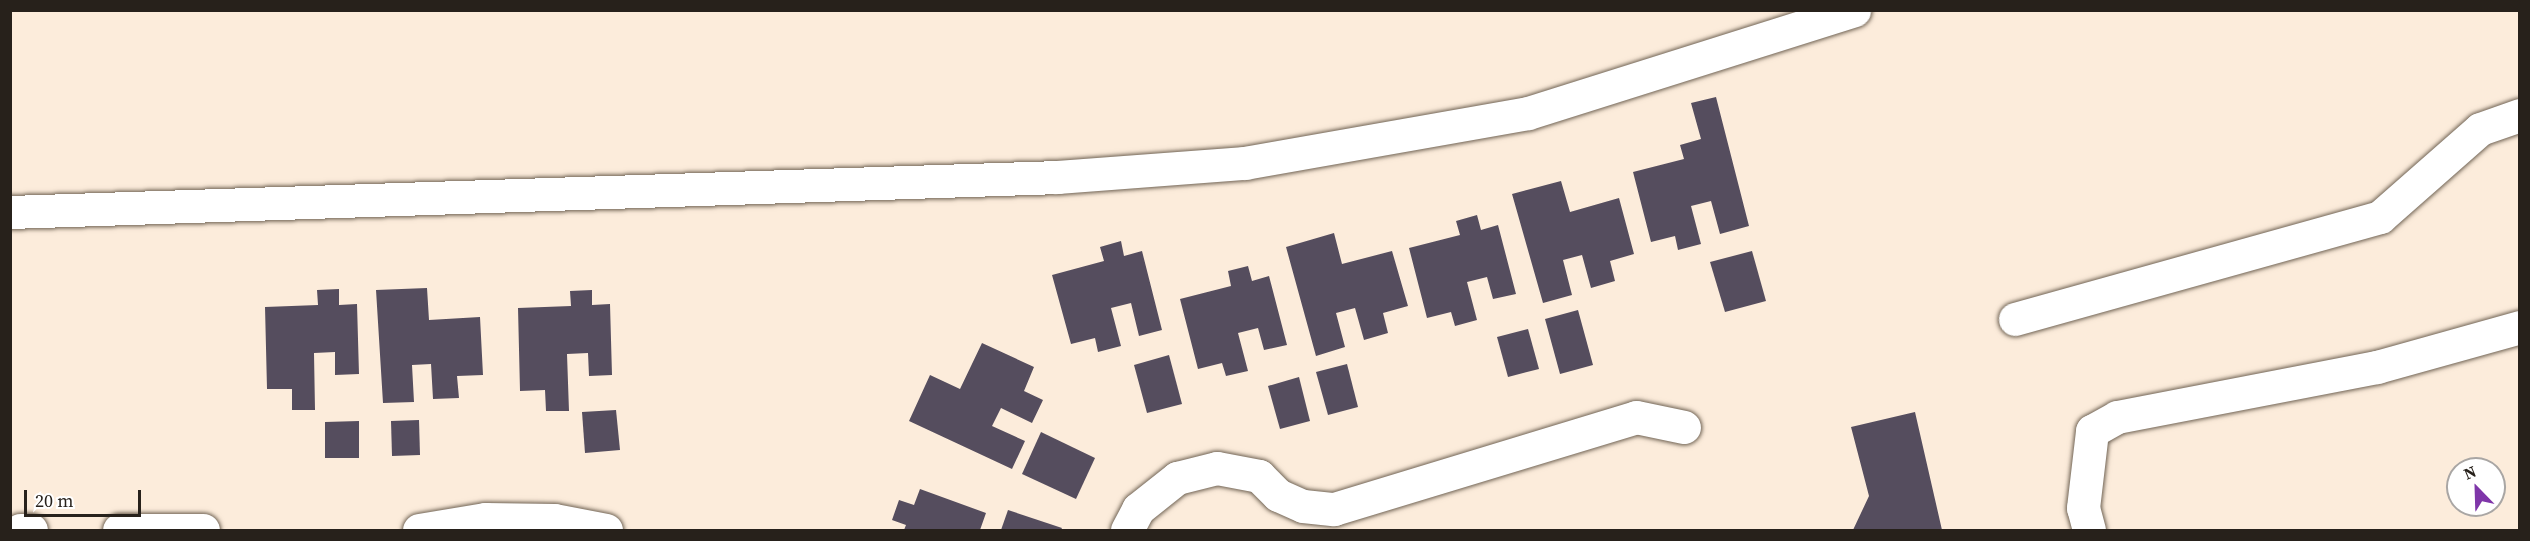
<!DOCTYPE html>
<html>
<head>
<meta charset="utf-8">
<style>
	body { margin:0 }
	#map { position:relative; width:2530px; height:541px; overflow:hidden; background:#fcecdb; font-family:"Source Serif 4",serif }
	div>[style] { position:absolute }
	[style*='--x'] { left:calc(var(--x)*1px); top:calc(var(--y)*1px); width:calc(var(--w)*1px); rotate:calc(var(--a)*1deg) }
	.building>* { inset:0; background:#554d5e }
	.roads { filter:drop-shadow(0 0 2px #716455) drop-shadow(0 0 2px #716455) }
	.minor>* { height:33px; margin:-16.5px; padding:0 16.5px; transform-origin:16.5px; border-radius:16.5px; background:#fff }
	span { translate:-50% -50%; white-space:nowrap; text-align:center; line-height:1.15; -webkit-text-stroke:6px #fff; paint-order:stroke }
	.frame { position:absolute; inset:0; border:12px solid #27211b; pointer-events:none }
	.north { position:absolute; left:2446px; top:457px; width:60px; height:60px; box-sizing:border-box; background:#fff; border:2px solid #a9a6a4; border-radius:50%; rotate:337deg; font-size:16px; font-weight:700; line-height:24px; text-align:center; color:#27211b }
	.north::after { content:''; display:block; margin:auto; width:21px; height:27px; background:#7f36a9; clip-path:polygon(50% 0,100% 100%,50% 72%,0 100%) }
	.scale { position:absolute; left:24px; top:490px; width:117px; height:27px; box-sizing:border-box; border:3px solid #27211b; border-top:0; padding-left:8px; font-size:18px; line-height:21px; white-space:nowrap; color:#27211b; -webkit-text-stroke:4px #fff; paint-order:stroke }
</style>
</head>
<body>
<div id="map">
	<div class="building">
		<i style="clip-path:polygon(1716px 97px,1749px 226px,1720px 234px,1711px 201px,1691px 206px,1701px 244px,1678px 250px,1675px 236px,1651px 242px,1633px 172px,1684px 159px,1680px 145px,1701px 139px,1691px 103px)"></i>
		<i style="clip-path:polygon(1561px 181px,1570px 212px,1619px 198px,1634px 254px,1610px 261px,1615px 281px,1591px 288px,1582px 255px,1563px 260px,1572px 295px,1543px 303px,1512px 194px)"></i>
		<i style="clip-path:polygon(1477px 215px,1481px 230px,1498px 225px,1516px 294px,1493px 299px,1487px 277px,1467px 282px,1477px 320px,1455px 326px,1451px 312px,1427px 318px,1409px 248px,1460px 235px,1456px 221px)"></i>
		<i style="clip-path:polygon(1334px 233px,1342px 264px,1392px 251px,1408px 306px,1383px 313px,1388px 333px,1364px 340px,1355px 308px,1336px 313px,1345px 347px,1316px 356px,1286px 247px)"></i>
		<i style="clip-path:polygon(1121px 241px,1124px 256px,1142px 251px,1162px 330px,1139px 336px,1131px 303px,1111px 308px,1121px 346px,1098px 352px,1095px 338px,1071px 344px,1052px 275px,1104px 261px,1100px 247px)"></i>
		<i style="clip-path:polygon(1752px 251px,1766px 301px,1725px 312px,1710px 262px)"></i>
		<i style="clip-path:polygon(1248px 266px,1252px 281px,1269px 276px,1287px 345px,1264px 350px,1258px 328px,1238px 333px,1248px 371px,1226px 376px,1222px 363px,1198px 369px,1180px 299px,1231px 286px,1228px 271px)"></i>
		<i style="clip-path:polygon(427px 288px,429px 320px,480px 317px,483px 375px,457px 376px,459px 398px,433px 399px,431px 364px,412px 365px,414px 402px,383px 403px,376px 290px)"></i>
		<i style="clip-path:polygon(339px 289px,339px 305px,357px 304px,359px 374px,335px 375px,335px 352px,314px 353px,315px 410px,292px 410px,292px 389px,267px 389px,265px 307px,318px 305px,317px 290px)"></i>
		<i style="clip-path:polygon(592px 290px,592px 305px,610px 304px,612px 375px,589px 376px,588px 353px,567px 354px,569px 411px,546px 411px,545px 390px,520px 391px,518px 308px,571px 306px,570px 291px)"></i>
		<i style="clip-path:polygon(1578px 310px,1593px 365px,1560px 374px,1545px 319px)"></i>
		<i style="clip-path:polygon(1528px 329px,1539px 369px,1508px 377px,1497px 337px)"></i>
		<i style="clip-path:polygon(982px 343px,1034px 367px,1024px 391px,1043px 400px,1032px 423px,1001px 408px,992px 426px,1025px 441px,1012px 469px,909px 421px,930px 375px,960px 389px)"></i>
		<i style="clip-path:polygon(1169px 355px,1182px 404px,1147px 413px,1134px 365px)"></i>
		<i style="clip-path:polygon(1347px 364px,1358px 407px,1328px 415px,1316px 372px)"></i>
		<i style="clip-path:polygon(1299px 377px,1310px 421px,1280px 429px,1268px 386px)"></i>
		<i style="clip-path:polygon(616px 410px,620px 450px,585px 453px,582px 412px)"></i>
		<i style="clip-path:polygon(1915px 412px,1942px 530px,1853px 530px,1869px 496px,1851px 427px)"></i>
		<i style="clip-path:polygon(419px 420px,420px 455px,392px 456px,391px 421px)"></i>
		<i style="clip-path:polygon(359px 421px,359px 458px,325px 458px,325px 422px)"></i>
		<i style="clip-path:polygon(1041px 432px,1095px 458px,1076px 499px,1022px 474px)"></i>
		<i style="clip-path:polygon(920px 489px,986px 513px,980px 530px,904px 530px,906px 525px,892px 520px,899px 500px,914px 505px)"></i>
		<i style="clip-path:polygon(1008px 510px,1062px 528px,1061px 530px,1001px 530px)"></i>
	</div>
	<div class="roads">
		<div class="minor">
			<i style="--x:10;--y:212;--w:1048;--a:-1.91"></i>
			<i style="--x:1057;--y:177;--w:189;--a:-4.3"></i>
			<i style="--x:1245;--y:163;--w:287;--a:-10"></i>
			<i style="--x:1528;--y:113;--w:342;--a:-17.5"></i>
			<i style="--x:2015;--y:319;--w:379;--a:-15.6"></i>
			<i style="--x:2380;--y:217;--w:133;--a:-41.3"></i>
			<i style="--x:2480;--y:129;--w:42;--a:-19.3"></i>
			<i style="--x:20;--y:530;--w:11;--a:0"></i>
			<i style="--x:119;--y:530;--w:84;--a:0"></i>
			<i style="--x:419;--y:530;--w:67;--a:-9.5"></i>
			<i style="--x:485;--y:519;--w:69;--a:0.8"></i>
			<i style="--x:554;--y:520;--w:53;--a:10.9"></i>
			<i style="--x:1127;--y:530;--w:24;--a:-62"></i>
			<i style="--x:1138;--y:509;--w:50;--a:-38.5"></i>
			<i style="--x:1177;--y:478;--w:41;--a:-14"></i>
			<i style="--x:1217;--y:468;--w:43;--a:10.8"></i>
			<i style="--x:1259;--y:476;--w:27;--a:45"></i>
			<i style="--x:1278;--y:495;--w:27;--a:24"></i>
			<i style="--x:1303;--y:506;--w:31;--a:6"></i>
			<i style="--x:1334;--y:509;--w:316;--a:-16.9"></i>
			<i style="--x:1636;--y:417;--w:49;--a:11.8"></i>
			<i style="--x:2089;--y:530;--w:23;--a:-105"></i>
			<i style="--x:2083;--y:508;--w:78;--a:-83.3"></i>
			<i style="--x:2092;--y:431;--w:29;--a:-29"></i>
			<i style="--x:2117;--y:417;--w:265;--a:-10.9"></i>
			<i style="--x:2377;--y:367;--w:148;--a:-15.6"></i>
		</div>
	</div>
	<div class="frame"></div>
	<div class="north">N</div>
	<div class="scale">20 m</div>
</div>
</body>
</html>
